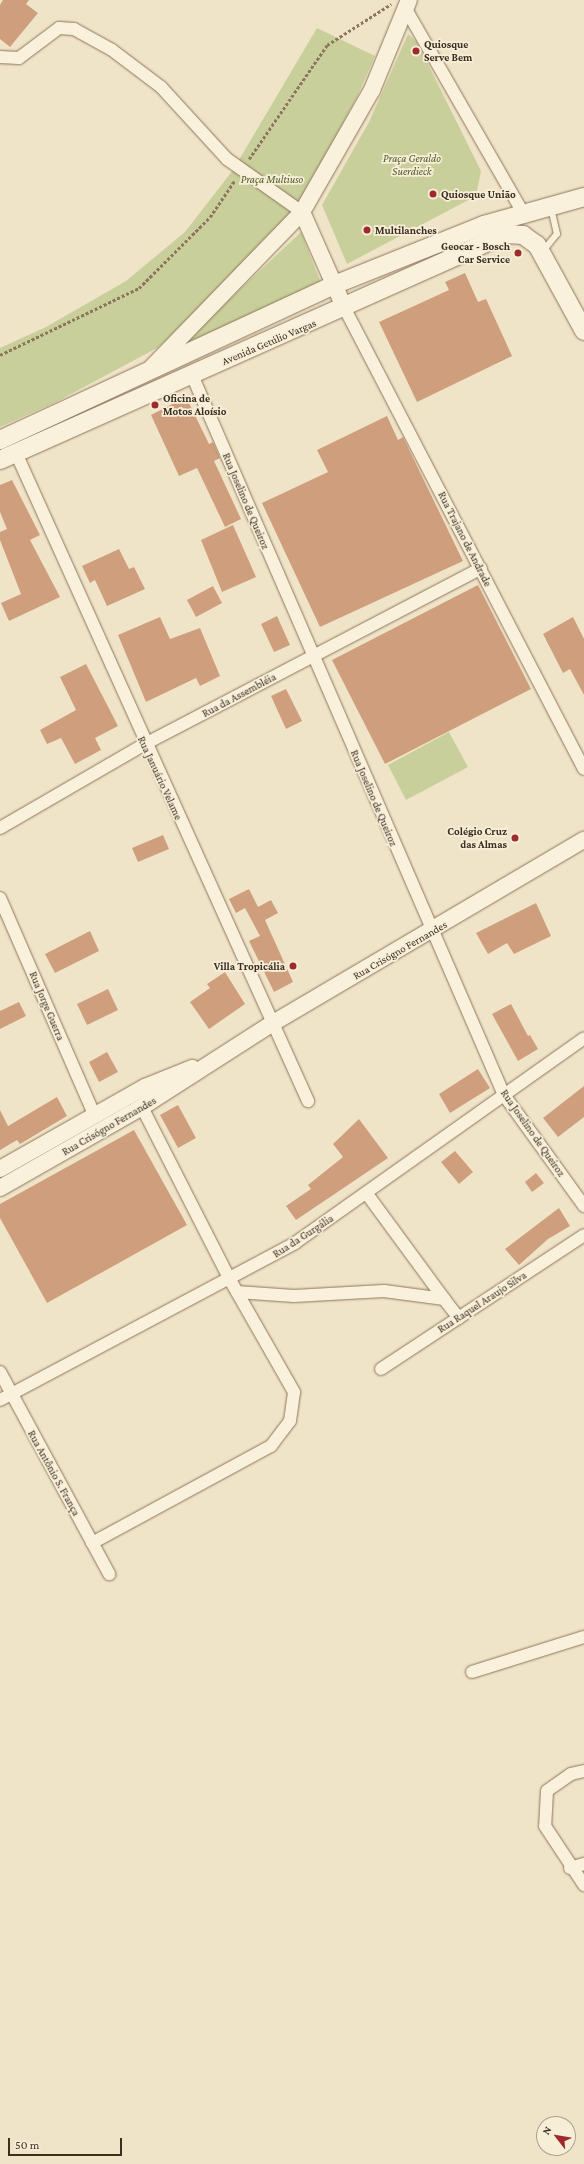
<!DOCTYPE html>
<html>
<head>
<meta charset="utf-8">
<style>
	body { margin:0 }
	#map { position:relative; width:584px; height:2164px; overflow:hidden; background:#f0e4c8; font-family:"Crimson Pro",serif }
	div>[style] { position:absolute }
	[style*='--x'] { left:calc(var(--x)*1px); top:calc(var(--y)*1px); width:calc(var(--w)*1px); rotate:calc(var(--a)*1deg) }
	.green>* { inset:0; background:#c9cf9b }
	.building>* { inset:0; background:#cf9f7d }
	.path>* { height:2.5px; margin-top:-1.25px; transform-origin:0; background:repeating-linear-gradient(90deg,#8d765c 0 3px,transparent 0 5px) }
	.roads { filter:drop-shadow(0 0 1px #8d765c) drop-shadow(0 0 1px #8d765c) }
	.service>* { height:6px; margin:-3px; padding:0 3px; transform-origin:3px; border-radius:3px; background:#faf1dc }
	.minor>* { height:12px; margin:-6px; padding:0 6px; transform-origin:6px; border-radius:6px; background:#faf1dc }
	.tertiary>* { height:16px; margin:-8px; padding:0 8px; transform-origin:8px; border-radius:8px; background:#faf1dc }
	.secondary>* { height:18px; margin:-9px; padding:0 9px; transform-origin:9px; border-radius:9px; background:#faf1dc }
	.dots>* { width:11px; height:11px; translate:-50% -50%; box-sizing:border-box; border:2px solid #f7eed8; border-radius:50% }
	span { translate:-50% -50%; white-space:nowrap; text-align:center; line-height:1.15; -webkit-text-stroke:3.5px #f7eed8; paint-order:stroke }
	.poi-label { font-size:11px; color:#3d2e20; font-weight:700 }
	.left { translate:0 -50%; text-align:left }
	.right { translate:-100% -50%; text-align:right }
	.park-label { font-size:11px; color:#4d5a26; font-style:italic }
	.street-label { font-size:11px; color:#3d2e20 }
	.north { position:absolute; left:536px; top:2116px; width:40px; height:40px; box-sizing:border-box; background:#f7eed8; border:1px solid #ada18e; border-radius:50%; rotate:301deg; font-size:11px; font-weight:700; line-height:16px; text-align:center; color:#3d2e20 }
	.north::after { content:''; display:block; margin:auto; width:14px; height:18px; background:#9e2a2b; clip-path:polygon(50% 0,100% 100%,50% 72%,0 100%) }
	.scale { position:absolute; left:8px; top:2138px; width:114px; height:18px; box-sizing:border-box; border:2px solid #3d2e20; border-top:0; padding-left:5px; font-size:12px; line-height:14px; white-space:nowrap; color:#3d2e20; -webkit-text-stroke:3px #f7eed8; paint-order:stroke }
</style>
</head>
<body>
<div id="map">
	<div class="green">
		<i style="clip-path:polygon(317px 28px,375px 56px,357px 97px,303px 200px,227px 288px,157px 348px,56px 402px,0 427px,0 348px,46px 327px,126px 281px,185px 232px,233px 170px)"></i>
		<i style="clip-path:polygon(408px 34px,417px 42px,481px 171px,476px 196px,347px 264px,322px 205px,369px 122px)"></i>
		<i style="clip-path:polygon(301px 232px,321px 283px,170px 355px)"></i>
		<i style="clip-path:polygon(449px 732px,468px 767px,406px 800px,388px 765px)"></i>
	</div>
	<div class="building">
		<i style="clip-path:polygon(3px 0,29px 0,26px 4px,38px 13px,10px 47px,0 39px,0 5px)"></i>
		<i style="clip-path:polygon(465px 273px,478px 302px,486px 299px,512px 356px,417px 402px,379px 322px,449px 290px,445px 282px)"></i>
		<i style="clip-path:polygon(186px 397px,209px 444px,213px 442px,220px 458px,214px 461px,241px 519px,225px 527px,197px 468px,179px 476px,151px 415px)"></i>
		<i style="clip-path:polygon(387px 416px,398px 440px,403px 437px,463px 561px,320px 627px,262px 503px,328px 472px,317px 450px)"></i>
		<i style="clip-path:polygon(12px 480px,40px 535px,30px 540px,60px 597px,9px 621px,1px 603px,21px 594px,0 540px,0 532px,7px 529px,0 512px,0 485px)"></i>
		<i style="clip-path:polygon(233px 525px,256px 577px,222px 592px,201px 540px)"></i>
		<i style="clip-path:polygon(119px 549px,129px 569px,134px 567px,145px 589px,107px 606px,95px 580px,90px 583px,82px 566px)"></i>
		<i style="clip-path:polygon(478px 585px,531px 689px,385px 764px,332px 660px)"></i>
		<i style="clip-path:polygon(213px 586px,222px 603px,196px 617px,187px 600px)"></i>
		<i style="clip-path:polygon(277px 616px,290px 645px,274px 652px,261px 624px)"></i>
		<i style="clip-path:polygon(160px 617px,170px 639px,200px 628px,220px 676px,200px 686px,196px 678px,146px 702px,118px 635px)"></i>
		<i style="clip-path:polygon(573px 617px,584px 639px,584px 695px,570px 669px,563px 673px,543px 634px)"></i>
		<i style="clip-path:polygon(86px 664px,118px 726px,95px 738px,101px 750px,75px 764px,61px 738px,47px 744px,40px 730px,76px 710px,60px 677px)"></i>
		<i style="clip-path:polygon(286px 689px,302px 721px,286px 729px,271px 696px)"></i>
		<i style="clip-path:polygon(163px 835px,169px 849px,138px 862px,132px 848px)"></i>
		<i style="clip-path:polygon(249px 889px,258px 907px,271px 900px,278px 913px,265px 920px,293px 982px,274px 992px,249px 941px,260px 936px,245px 908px,236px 913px,229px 899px)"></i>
		<i style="clip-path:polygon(536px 903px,551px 936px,514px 954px,507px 943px,488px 954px,476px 933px)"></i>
		<i style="clip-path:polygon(90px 931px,99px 951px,55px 973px,45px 954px)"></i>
		<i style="clip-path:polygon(225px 972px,245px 1004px,209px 1029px,190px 1002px,210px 988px,207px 984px)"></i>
		<i style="clip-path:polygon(108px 989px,118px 1010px,87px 1025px,77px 1004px)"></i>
		<i style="clip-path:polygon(19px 1002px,26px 1016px,0 1029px,0 1011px)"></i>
		<i style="clip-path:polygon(511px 1004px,528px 1036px,530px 1035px,538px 1049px,518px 1061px,492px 1014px)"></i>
		<i style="clip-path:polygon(107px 1052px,118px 1072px,99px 1082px,89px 1062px)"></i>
		<i style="clip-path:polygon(478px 1069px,490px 1088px,450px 1113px,439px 1094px)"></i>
		<i style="clip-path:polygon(584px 1086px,584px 1117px,558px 1137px,543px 1118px)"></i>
		<i style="clip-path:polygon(57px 1097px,67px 1116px,20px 1144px,17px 1140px,0 1150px,0 1110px,8px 1126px)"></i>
		<i style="clip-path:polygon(178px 1105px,196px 1138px,178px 1148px,160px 1115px)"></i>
		<i style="clip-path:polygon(359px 1119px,388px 1158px,296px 1220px,286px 1206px,311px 1189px,308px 1185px,343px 1157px,333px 1144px)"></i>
		<i style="clip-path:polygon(134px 1130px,187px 1225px,47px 1303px,0 1218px,0 1204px)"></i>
		<i style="clip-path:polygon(455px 1151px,473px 1172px,459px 1184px,441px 1162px)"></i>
		<i style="clip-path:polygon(536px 1173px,544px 1183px,532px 1192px,525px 1182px)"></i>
		<i style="clip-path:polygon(559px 1208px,570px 1226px,548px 1239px,519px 1265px,505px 1249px)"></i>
	</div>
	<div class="path">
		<i style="--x:249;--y:159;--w:138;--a:-55.6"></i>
		<i style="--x:327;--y:45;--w:76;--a:-32.6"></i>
		<i style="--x:0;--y:355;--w:154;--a:-25.7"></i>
		<i style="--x:139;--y:288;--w:100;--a:-45"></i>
		<i style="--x:210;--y:217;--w:45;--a:-56"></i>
	</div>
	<div class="roads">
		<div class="service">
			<i style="--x:543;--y:251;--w:22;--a:-51"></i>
			<i style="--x:557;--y:234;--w:27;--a:-103"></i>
		</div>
		<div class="minor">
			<i style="--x:407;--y:11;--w:237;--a:60.1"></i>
			<i style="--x:0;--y:57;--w:19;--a:3"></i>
			<i style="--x:19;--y:58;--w:50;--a:-36.9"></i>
			<i style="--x:59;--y:28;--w:15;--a:4"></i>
			<i style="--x:74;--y:29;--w:43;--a:28.9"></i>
			<i style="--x:112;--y:50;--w:61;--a:37.1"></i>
			<i style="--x:161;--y:87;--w:98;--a:47.5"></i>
			<i style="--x:227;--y:159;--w:92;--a:35.2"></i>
			<i style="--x:345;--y:309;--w:518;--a:62.55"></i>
			<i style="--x:192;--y:375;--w:785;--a:66.57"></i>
			<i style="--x:504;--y:1095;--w:137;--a:54.2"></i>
			<i style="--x:16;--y:453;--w:711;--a:65.74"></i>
			<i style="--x:0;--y:828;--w:168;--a:-30.1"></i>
			<i style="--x:145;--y:744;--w:379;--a:-27.6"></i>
			<i style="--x:0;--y:898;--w:236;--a:66.5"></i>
			<i style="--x:367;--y:1194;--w:130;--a:53.7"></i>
			<i style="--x:237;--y:1292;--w:57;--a:4"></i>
			<i style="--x:294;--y:1296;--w:90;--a:-3.2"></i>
			<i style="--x:384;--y:1291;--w:61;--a:7.6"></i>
			<i style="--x:444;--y:1299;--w:24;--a:52"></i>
			<i style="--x:381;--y:1369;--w:243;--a:-33.4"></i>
			<i style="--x:0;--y:1372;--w:230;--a:61.6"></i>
			<i style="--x:0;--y:1400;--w:334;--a:-28"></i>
			<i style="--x:295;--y:1243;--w:354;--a:-35.3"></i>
			<i style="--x:92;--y:1543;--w:204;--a:-28.5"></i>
			<i style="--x:271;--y:1446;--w:31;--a:-53"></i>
			<i style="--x:290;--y:1421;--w:29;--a:-82"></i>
			<i style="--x:294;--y:1392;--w:129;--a:-119.7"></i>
			<i style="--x:230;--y:1280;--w:194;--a:-117"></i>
			<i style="--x:472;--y:1672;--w:117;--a:-17.4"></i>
			<i style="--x:584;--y:1771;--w:13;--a:167"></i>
			<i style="--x:571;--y:1774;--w:29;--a:145"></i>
			<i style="--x:547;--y:1791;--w:35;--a:93"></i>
			<i style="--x:545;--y:1826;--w:71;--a:56.5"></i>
			<i style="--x:570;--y:1868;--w:15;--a:-16"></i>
		</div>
		<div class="tertiary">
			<i style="--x:302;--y:212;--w:106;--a:66.1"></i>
			<i style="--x:152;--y:367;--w:216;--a:-45.9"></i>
			<i style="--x:302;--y:212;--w:141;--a:-60.2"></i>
			<i style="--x:372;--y:90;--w:97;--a:-67.7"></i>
			<i style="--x:0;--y:1169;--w:167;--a:-29.5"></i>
			<i style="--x:145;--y:1087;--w:51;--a:-22"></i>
			<i style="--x:0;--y:1188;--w:163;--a:-29.7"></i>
			<i style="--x:142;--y:1107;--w:156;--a:-32.7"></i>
			<i style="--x:273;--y:1023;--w:361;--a:-30.5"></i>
		</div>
		<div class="secondary">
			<i style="--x:0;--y:440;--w:368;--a:-24.9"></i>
			<i style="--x:334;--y:285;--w:162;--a:-21.8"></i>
			<i style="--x:484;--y:225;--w:104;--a:-15.6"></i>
			<i style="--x:0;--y:460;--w:554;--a:-24.07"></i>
			<i style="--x:506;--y:234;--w:17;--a:3"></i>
			<i style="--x:523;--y:235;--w:17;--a:36"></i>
			<i style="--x:537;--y:245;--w:98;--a:61.3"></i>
		</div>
	</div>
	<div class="dots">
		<i style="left:416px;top:51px;background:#9e2a2b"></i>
		<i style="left:433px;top:194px;background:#9e2a2b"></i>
		<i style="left:367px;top:230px;background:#9e2a2b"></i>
		<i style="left:518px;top:253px;background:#9e2a2b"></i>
		<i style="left:155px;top:405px;background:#9e2a2b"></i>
		<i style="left:515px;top:838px;background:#9e2a2b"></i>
		<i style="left:293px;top:966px;background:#9e2a2b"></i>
	</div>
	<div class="poi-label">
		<span class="left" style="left:424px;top:51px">Quiosque<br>Serve Bem</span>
		<span class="left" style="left:441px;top:194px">Quiosque União</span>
		<span class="left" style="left:375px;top:230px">Multilanches</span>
		<span class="right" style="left:510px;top:253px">Geocar - Bosch<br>Car Service</span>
		<span class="left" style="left:163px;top:405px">Oficina de<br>Motos Aloísio</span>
		<span class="right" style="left:507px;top:838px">Colégio Cruz<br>das Almas</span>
		<span class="right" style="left:285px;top:966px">Villa Tropicália</span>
	</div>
	<div class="park-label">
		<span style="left:412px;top:165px">Praça Geraldo<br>Suerdieck</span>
		<span style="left:272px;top:179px">Praça Multiuso</span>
	</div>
	<div class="street-label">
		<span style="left:269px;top:342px;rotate:-23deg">Avenida Getúlio Vargas</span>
		<span style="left:246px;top:501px;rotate:67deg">Rua Joselino de Queiroz</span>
		<span style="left:465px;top:539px;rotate:63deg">Rua Trajano de Andrade</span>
		<span style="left:239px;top:695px;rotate:-28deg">Rua da Assembléia</span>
		<span style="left:160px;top:778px;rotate:65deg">Rua Januário Velame</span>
		<span style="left:374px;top:798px;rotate:67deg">Rua Joselino de Queiroz</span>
		<span style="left:400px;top:950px;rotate:-30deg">Rua Crisógno Fernandes</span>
		<span style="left:47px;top:1006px;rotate:67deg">Rua Jorge Guerra</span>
		<span style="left:109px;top:1126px;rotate:-30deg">Rua Crisógno Fernandes</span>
		<span style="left:533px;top:1133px;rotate:55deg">Rua Joselino de Queiroz</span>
		<span style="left:303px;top:1236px;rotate:-33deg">Rua da Gurgália</span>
		<span style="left:482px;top:1302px;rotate:-33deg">Rua Raquel Araujo Silva</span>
		<span style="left:54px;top:1473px;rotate:61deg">Rua Antônio S. França</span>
	</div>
	<div class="north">N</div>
	<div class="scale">50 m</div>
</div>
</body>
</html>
